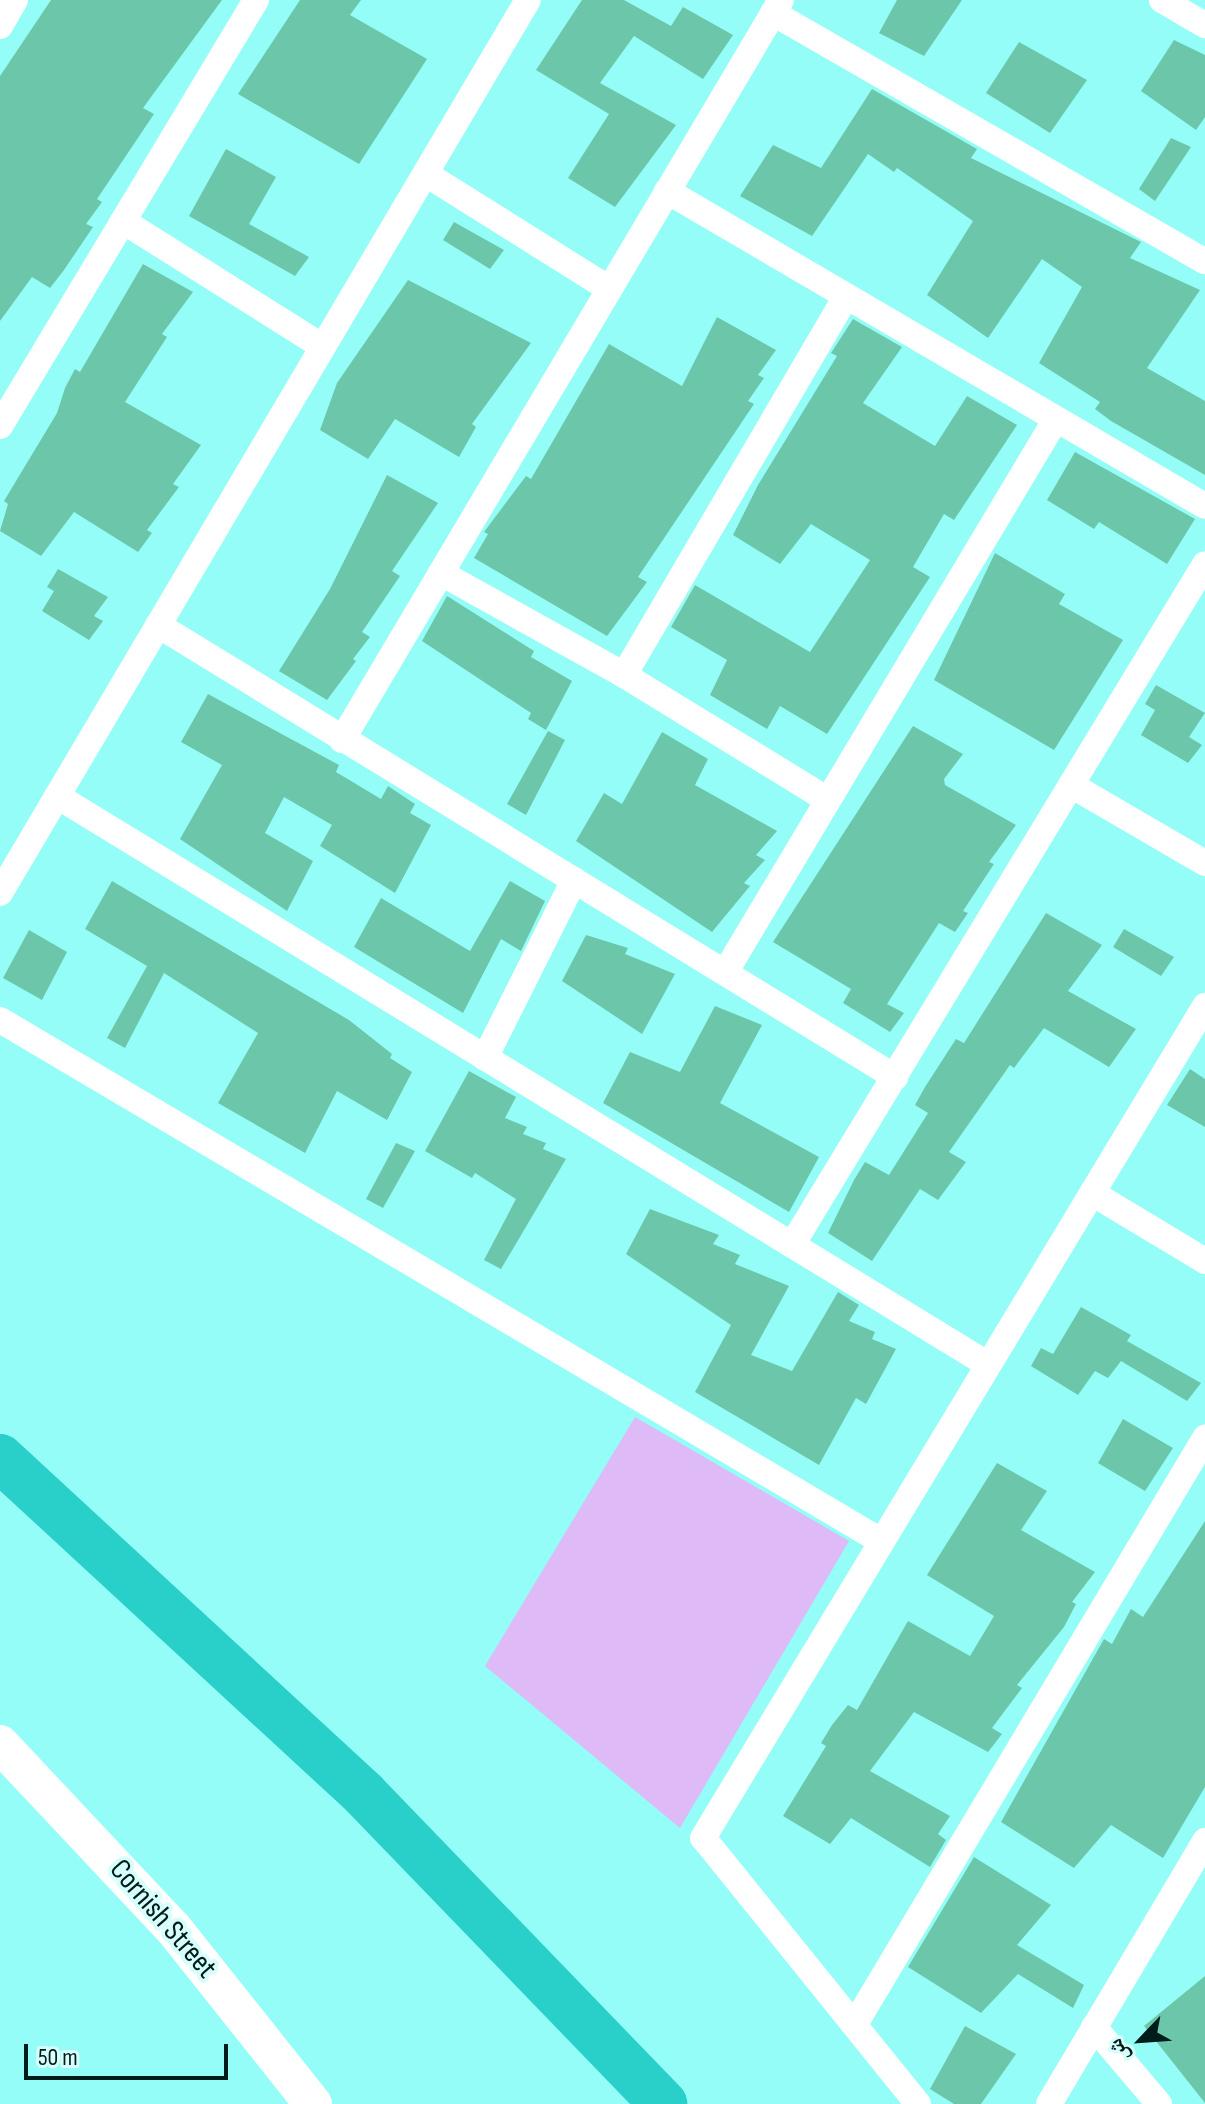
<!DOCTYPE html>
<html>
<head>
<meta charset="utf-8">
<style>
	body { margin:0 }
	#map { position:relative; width:1205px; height:2104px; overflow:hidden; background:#94fdf7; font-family:"Sofia Sans Condensed","Noto Naskh Arabic",sans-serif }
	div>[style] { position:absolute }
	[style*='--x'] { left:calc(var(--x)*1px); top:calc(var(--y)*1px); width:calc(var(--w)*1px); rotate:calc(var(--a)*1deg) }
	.green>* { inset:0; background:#debaf7 }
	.river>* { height:48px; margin:-24px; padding:0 24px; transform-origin:24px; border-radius:24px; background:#29cfc9 }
	.building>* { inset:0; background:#6cc7aa }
	.minor>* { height:26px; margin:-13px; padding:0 13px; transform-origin:13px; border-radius:13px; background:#fff }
	.secondary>* { height:38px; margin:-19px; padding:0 19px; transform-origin:19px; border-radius:19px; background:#fff }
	span { translate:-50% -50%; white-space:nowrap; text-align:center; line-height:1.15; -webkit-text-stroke:8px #d8fefb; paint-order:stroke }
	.street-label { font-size:30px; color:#001c1b }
	.north { position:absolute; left:1101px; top:2000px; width:80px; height:80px; -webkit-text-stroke:6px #d8fefb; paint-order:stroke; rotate:245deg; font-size:22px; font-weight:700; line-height:32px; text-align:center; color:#001c1b }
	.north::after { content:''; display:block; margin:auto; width:28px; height:36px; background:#001c1b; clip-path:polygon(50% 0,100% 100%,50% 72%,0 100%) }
	.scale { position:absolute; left:24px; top:2044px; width:204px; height:36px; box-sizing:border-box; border:4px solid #001c1b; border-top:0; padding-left:10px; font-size:24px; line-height:28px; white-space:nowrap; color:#001c1b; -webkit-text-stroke:6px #d8fefb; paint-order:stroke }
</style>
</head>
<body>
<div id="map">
	<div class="green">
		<i style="clip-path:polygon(635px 1417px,849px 1541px,680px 1828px,485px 1666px)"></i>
	</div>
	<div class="river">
		<i style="--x:0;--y:1458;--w:495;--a:42.7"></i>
		<i style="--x:364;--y:1794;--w:431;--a:46"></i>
	</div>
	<div class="building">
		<i style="clip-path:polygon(51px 0,222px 0,143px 108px,154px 114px,97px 199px,102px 202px,86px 224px,93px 227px,64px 270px,50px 288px,32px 277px,0 321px,0 76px)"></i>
		<i style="clip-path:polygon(300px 0,361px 0,350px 15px,427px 59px,359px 164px,238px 94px)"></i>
		<i style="clip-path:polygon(582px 0,624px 0,671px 26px,683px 7px,733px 35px,703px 79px,634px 36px,600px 83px,676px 125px,615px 207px,568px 178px,609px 114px,536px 70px)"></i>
		<i style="clip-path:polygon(897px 0,962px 0,924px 56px,879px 33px)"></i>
		<i style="clip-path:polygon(1174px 40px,1205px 55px,1205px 117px,1196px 130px,1141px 91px)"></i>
		<i style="clip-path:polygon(1019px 42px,1087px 80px,1050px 133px,986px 93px)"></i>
		<i style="clip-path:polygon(872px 89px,977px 149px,971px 158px,1141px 242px,1130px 258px,1200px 290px,1147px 368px,1205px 401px,1205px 475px,1111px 421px,1095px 409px,1100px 402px,1039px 363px,1082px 287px,1042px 259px,988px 338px,927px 295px,973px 221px,897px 168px,894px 172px,868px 154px,812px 236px,740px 196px,773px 145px,821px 168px)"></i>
		<i style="clip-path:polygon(1171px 138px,1191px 147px,1155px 201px,1139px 189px)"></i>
		<i style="clip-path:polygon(226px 149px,276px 177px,249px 224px,309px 257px,295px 276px,189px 216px)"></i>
		<i style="clip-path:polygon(454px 222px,504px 250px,490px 269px,443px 240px)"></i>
		<i style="clip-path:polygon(143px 264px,193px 292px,162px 334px,167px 337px,125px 402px,201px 445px,173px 484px,179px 487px,147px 530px,152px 533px,138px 552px,74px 512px,41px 556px,0 531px,8px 504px,4px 501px,57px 413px,65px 388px,75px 369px,80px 372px)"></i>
		<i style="clip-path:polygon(408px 280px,531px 343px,472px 424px,476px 427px,459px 457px,395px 419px,368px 459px,320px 430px,337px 383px)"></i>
		<i style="clip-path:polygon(717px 317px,776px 350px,758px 375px,764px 378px,748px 401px,754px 404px,638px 577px,647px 582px,607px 636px,474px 558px,488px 534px,484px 532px,526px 476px,531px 479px,609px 344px,682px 386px)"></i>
		<i style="clip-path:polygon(853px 319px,902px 347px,863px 403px,935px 446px,967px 396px,1017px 425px,954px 520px,944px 514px,913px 567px,930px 577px,827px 734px,780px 706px,767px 729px,710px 695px,727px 660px,671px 627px,695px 585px,810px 652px,870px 560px,811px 524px,780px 564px,733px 535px,758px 485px,837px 356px,831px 353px)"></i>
		<i style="clip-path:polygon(1075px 452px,1195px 519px,1167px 564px,1099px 522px,1094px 529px,1047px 500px)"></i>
		<i style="clip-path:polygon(387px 475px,438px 503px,392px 571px,400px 576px,362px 632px,370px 637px,353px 659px,356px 661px,327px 700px,279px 671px,330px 589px)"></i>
		<i style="clip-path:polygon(995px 553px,1065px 594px,1059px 604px,1123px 640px,1054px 750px,934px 680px)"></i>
		<i style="clip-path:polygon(58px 569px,108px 597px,94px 616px,103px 621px,89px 640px,42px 611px,54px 591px,47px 587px)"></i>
		<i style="clip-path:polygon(447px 596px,534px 651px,531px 657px,572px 681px,546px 730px,528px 719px,531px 713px,422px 641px)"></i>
		<i style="clip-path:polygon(1156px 685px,1205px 713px,1189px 737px,1202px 745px,1188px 763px,1141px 735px,1155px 710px,1145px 704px)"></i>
		<i style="clip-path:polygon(208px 694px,339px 765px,336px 772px,381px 799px,388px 786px,415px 804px,410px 813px,431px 825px,395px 893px,320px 846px,332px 825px,284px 797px,265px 833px,313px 861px,287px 911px,180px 839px,222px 765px,181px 742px)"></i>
		<i style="clip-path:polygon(913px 726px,963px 754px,944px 779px,945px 785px,1016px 825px,989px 862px,994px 864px,963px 911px,968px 913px,955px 932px,939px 923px,887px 1004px,904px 1013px,890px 1032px,843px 1003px,851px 989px,773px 942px)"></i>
		<i style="clip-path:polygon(548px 731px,565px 740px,526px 815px,507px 804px)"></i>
		<i style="clip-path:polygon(662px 732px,708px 759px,695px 785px,777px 831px,756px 855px,765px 860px,744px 883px,750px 886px,712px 932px,576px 841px,604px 793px,622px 804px)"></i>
		<i style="clip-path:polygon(112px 881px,349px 1020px,392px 1054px,390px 1058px,412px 1072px,387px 1120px,337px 1091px,305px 1153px,218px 1103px,258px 1033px,164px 973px,125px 1048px,107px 1038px,147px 966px,85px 929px)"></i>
		<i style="clip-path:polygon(510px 881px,545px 901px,521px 951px,501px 939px,463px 1013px,354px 947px,381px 898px,470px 951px)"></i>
		<i style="clip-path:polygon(1046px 913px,1102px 945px,1068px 991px,1136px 1029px,1109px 1067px,1044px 1028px,1014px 1068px,1010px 1065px,949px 1152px,966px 1162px,938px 1200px,920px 1189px,872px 1261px,828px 1233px,854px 1180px,865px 1162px,889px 1175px,928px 1113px,915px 1105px,925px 1087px,956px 1039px,964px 1043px)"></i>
		<i style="clip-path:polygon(1124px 929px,1174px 957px,1161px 976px,1113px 947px)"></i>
		<i style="clip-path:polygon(29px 930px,67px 952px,42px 1000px,3px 978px)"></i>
		<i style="clip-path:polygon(586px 935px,628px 948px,625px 954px,675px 974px,642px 1034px,562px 981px)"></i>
		<i style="clip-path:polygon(715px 1006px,762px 1025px,720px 1103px,819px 1157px,789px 1212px,603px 1103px,630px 1052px,680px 1072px)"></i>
		<i style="clip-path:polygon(1190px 1069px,1205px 1079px,1205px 1127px,1167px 1105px)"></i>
		<i style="clip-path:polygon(469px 1071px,516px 1097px,505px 1118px,527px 1127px,523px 1134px,546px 1143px,543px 1149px,566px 1159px,501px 1269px,484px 1260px,516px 1199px,475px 1173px,472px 1178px,425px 1151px)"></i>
		<i style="clip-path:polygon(396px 1143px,415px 1151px,383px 1208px,366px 1199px)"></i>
		<i style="clip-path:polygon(650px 1209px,719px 1235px,713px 1244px,740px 1255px,735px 1264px,789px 1286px,751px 1355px,792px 1371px,838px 1292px,859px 1305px,849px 1321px,875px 1332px,872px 1339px,896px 1349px,866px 1404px,856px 1398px,819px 1465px,695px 1392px,731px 1325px,626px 1254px)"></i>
		<i style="clip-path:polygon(1081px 1307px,1131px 1335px,1127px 1341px,1201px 1383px,1187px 1401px,1121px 1361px,1108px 1378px,1095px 1371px,1078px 1395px,1031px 1366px,1041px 1348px,1053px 1354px)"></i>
		<i style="clip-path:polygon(1123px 1419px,1173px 1448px,1145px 1491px,1098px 1463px)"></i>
		<i style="clip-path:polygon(997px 1463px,1047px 1491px,1021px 1530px,1095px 1572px,1072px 1602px,1076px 1604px,1064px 1627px,1017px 1685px,1022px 1688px,992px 1728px,1002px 1734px,988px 1752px,914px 1712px,870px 1771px,950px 1816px,938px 1834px,946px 1840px,930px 1867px,851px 1818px,830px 1844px,783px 1816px,826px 1746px,821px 1743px,832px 1725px,848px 1705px,857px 1710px,908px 1621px,970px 1656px,994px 1616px,927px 1575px)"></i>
		<i style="clip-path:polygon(1205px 1521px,1205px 1787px,1163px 1858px,1111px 1825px,1074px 1868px,1001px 1822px,1104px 1639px,1112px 1644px,1131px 1609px,1143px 1617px)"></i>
		<i style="clip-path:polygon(974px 1857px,1051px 1905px,1017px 1945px,1084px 1985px,1073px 2008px,1018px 1974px,981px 2013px,908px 1967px)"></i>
		<i style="clip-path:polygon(1205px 1976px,1205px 2103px,1144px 2026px)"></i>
		<i style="clip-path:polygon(965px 2026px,1016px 2054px,981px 2104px,954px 2104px,930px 2089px)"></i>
	</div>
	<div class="minor">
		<i style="--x:1162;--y:0;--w:50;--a:30.2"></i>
		<i style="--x:773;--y:13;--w:498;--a:29.9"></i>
		<i style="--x:0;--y:26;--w:30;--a:-60"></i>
		<i style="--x:426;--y:174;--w:216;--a:32.1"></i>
		<i style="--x:667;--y:191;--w:623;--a:30.35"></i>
		<i style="--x:123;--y:221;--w:236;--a:32.2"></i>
		<i style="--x:0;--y:426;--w:497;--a:-59"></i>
		<i style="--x:441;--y:573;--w:210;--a:29.1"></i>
		<i style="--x:624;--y:675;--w:237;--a:31.5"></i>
		<i style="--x:158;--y:625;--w:865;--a:31.52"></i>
		<i style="--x:624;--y:675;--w:439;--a:-59.6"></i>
		<i style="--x:342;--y:740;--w:860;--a:-59.32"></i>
		<i style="--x:1071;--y:785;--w:155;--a:30.2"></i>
		<i style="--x:57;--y:796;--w:1090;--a:31.41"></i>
		<i style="--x:0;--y:893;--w:1037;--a:-59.41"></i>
		<i style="--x:726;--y:971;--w:643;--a:-59.13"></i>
		<i style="--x:0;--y:1020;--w:1024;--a:30.6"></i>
		<i style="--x:485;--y:1058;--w:199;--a:-63.4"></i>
		<i style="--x:1092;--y:1193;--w:132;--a:31"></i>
		<i style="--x:792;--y:1245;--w:796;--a:-58.76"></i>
		<i style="--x:855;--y:2024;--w:683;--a:-59.15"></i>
		<i style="--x:1094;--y:2027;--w:101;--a:49.8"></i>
		<i style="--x:918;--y:2104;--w:342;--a:-128.9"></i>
		<i style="--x:703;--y:1838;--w:972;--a:-58.89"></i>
		<i style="--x:1049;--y:2104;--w:306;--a:-59.3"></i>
	</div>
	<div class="secondary">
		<i style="--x:0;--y:1744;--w:253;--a:46.8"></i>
		<i style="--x:173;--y:1928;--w:225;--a:51.5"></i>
	</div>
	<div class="street-label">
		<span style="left:163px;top:1919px;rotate:49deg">Cornish Street</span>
	</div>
	<div class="north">ش</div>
	<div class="scale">50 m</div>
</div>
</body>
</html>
